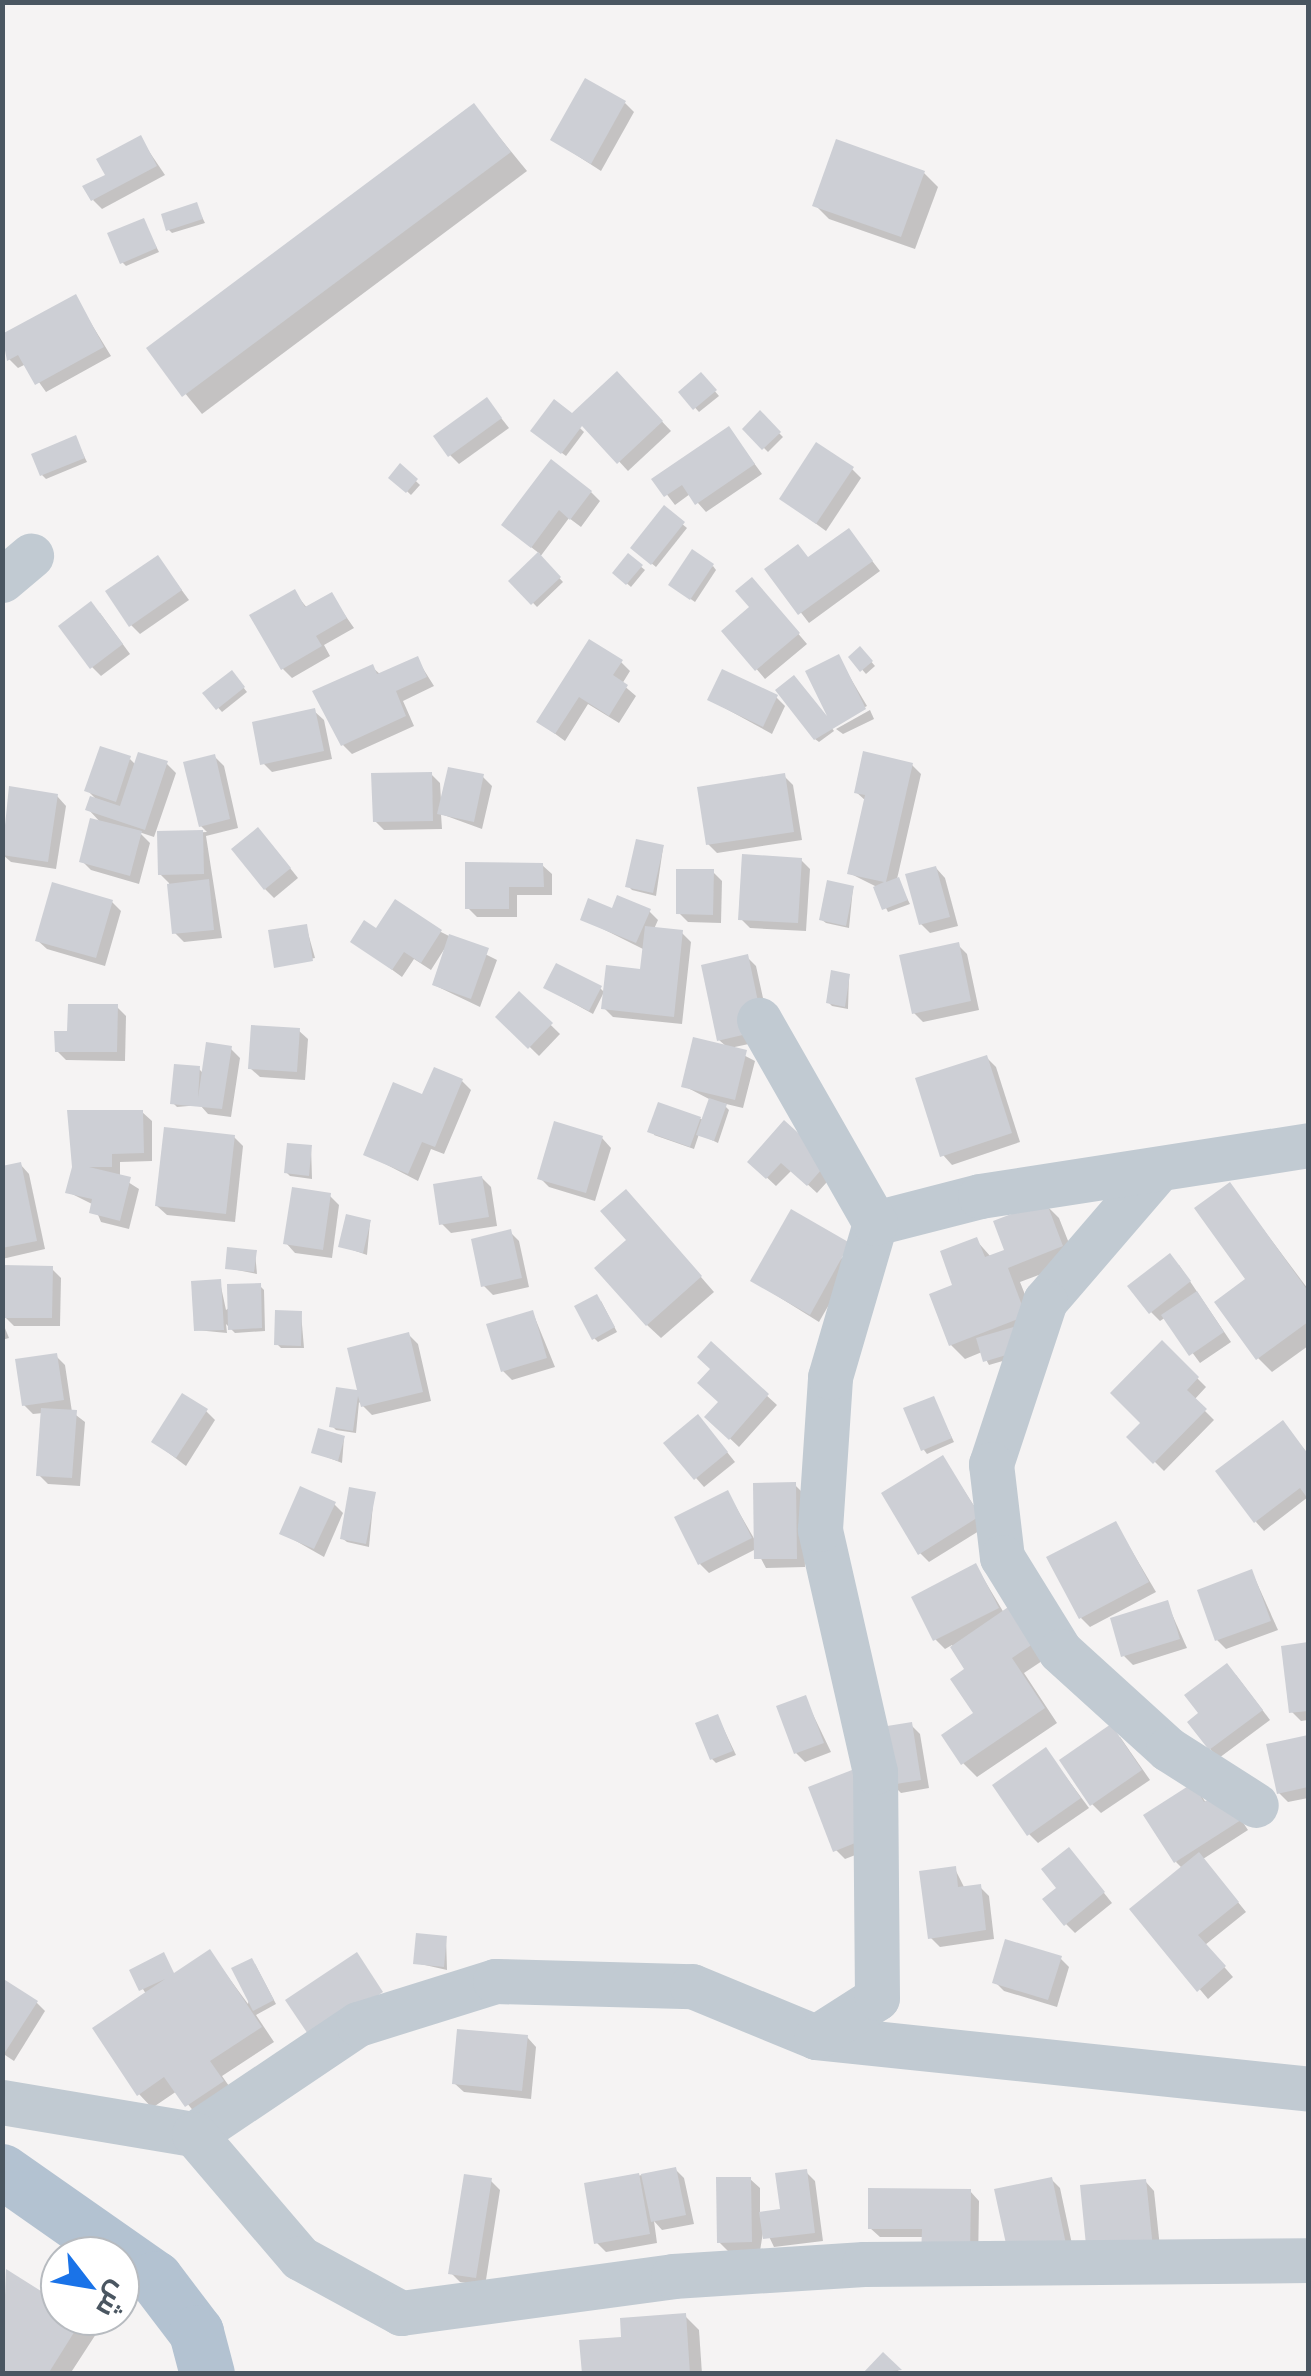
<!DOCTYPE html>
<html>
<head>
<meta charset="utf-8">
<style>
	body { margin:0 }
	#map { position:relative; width:1311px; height:2376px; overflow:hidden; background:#f5f3f3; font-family:"Exo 2",Cairo,sans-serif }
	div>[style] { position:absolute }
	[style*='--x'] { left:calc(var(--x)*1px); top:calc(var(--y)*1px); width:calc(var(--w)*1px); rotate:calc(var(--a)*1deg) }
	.shadow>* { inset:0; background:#0003 }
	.building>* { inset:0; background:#cdcfd5 }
	.minor>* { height:45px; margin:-22.5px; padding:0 22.5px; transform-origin:22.5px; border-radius:22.5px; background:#c1cad2 }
	.major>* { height:55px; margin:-27.5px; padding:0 27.5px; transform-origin:27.5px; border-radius:27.5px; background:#b3c2d1 }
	span { translate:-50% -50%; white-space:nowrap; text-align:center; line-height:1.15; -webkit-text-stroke:8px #fff; paint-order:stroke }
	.frame { position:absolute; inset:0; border:5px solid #4a5661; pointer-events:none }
	.north { position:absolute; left:40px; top:2236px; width:100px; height:100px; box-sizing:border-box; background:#fff; border:2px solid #b7bbc0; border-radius:50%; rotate:121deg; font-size:28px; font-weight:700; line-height:40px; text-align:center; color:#4a5661 }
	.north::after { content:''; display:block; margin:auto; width:35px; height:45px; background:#1a73e8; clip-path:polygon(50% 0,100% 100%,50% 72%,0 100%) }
</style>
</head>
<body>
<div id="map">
	<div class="shadow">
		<i style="clip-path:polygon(625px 103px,634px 112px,601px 171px,553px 140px)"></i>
		<i style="clip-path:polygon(474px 106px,527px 171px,202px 414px,149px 349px)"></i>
		<i style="clip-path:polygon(140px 138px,165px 175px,102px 209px,93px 200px)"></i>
		<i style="clip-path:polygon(924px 173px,938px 187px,915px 249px,829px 219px,815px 205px)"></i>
		<i style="clip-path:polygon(196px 205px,205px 223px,172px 233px,168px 229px)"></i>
		<i style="clip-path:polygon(143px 221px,159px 252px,126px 266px,122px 262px)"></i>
		<i style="clip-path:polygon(75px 297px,111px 356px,46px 392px,26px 364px,18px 368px,9px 359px,2px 337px)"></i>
		<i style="clip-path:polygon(617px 374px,671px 431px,628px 471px,575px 414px)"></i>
		<i style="clip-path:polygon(701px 375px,719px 396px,699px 412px,681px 392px)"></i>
		<i style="clip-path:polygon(487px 400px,509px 428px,459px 464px,450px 455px)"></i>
		<i style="clip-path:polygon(554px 403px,584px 432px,566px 456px,537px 434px)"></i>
		<i style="clip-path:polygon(760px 414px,783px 437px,768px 452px,745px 429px)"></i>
		<i style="clip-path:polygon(729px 429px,762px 474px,706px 512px,690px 494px,675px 505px,655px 479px)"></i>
		<i style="clip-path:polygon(75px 438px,87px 462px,46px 479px,42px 475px)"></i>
		<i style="clip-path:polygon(401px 467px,420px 485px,411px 495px,392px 477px)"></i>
		<i style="clip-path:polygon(852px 469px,861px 478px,826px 531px,782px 499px)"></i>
		<i style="clip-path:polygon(591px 492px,600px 501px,581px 527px,569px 518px,540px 557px,563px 582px,537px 607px,512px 581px,540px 554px,513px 533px)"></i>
		<i style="clip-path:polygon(664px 509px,687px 528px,656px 567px,633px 548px)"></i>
		<i style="clip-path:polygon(849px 531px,880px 571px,809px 623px,768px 570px,809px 560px)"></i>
		<i style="clip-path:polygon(629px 557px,645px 570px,631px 587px,615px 573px)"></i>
		<i style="clip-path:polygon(158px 558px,189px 600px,140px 634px,131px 625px)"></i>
		<i style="clip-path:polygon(713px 566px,716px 570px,695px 602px,675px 588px)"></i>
		<i style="clip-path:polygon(760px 589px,807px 644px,765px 679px,725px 632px,753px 608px)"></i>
		<i style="clip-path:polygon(294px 592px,308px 609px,331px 595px,354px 628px,324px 645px,330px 656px,292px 678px,283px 669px)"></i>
		<i style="clip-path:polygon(100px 613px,130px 654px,101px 676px,92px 667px)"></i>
		<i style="clip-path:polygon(860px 649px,875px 666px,866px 674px,851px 657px)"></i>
		<i style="clip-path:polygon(838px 657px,867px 706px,834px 723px)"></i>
		<i style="clip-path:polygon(417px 659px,434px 686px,403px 701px,414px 726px,352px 754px,343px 745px,372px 667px,381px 675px)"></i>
		<i style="clip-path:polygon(621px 662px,630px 671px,622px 684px,636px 696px,619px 723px,588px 704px,565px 741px,539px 722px)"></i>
		<i style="clip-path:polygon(235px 677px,247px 692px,222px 712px,206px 694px)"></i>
		<i style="clip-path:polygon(798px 682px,834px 731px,819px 742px,815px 739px)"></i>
		<i style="clip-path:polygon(776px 697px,785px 706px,772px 734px,710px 700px)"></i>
		<i style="clip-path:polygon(870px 710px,874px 719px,843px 734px,836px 729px)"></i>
		<i style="clip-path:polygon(314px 711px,324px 720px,332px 759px,272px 772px,263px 763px)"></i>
		<i style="clip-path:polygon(215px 757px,224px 766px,238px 828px,206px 836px,222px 938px,184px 942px,175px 933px,169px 883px,160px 874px,160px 834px,207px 832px,201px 826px)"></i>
		<i style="clip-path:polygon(130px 759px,136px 765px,167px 764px,176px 773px,154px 837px,139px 832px,150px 843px,139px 884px,91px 870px,82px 861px,102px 824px,88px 809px,99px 802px,87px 790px)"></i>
		<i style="clip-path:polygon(912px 765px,921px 774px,897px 879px,910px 904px,888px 912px,875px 886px,849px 873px,866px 801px,856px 792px)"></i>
		<i style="clip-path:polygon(431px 774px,440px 783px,441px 800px,483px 777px,492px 786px,482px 829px,441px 814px,442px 829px,384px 830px,375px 821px)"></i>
		<i style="clip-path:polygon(784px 776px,793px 785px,802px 840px,717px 853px,708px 844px)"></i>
		<i style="clip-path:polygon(11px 789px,57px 796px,66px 806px,56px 869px,11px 862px,2px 854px)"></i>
		<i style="clip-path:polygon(267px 839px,298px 878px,274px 898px,265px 889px)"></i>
		<i style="clip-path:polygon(663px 848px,656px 896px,632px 890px,628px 886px)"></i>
		<i style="clip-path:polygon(801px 860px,810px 869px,806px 931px,750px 928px,741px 919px)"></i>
		<i style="clip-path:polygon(542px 865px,552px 874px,552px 895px,517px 895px,517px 917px,477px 917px,468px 908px)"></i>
		<i style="clip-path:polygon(936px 868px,945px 878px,958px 926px,930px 933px,921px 924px)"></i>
		<i style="clip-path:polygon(713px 872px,722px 881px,721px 923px,688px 922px,679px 913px)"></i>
		<i style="clip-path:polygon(853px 888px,849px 928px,826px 923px,822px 920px)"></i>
		<i style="clip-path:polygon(112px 902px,121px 911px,105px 966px,47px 949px,37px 940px)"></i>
		<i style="clip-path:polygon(649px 911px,658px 920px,654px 929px,682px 933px,691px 942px,682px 1024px,613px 1017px,604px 1008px,642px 971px,645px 950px,583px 919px)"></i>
		<i style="clip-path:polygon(306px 926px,315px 958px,276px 965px)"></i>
		<i style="clip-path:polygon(441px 932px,497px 960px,480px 1007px,434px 985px,445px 948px,431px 970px,414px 959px,402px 977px,353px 941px)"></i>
		<i style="clip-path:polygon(958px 945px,967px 954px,979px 1010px,923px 1022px,914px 1013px)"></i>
		<i style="clip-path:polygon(747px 957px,756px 966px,772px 1039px,730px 1048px,755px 1061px,743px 1108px,722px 1103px,729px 1110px,718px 1143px,699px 1134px,694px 1149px,654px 1135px,660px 1105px,704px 1120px,711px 1100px,684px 1086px,728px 1048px,719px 1040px)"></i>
		<i style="clip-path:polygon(849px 976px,848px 1009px,832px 1006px,828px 1002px)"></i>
		<i style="clip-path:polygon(546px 988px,600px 988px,604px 992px,593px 1014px)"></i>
		<i style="clip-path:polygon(520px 995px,560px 1034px,539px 1056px,499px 1017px)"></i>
		<i style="clip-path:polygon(117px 1007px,126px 1016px,125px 1061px,66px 1060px,57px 1051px,70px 1033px)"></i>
		<i style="clip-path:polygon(298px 1030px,308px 1039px,305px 1080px,260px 1077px,250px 1068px)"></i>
		<i style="clip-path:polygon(231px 1049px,240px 1058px,231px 1117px,208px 1114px,200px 1105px,177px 1107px,173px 1103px,199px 1069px,204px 1074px)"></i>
		<i style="clip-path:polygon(986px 1057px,996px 1067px,1020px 1142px,952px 1165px,943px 1155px)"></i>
		<i style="clip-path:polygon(462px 1081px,471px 1090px,444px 1154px,431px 1149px,418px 1181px,366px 1154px)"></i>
		<i style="clip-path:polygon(142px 1112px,152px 1121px,152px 1161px,120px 1162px,120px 1177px,139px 1189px,129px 1229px,101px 1222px,94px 1205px,68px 1192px,74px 1167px)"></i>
		<i style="clip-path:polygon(784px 1124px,836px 1172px,817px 1193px,792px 1170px,776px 1186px,750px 1162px)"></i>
		<i style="clip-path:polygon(234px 1137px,243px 1146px,235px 1222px,167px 1215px,157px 1206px)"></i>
		<i style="clip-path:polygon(602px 1138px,611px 1148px,595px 1201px,549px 1187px,540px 1178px)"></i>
		<i style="clip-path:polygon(311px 1147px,312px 1179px,290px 1176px,286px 1172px)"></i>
		<i style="clip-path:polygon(20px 1164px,29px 1174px,45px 1249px,2px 1259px,2px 1168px)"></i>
		<i style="clip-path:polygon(482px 1178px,491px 1187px,497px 1226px,451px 1233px,442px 1224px)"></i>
		<i style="clip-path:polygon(1230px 1185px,1308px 1289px,1308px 1346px,1272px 1372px,1258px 1358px)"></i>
		<i style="clip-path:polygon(330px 1196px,339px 1205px,332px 1258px,295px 1253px,286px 1243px)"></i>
		<i style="clip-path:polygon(1045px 1204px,1059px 1218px,1076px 1261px,1020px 1282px,1039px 1330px,1026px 1354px,989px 1365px,982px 1352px,965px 1359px,951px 1345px,955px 1287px,976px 1240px,991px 1257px,1007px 1252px)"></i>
		<i style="clip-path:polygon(639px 1206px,714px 1292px,661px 1338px,647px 1325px,630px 1240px)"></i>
		<i style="clip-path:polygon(370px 1222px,367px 1255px,341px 1246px)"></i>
		<i style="clip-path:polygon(510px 1232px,519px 1241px,529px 1287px,493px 1295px,484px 1286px)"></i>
		<i style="clip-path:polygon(255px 1252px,257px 1274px,227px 1268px)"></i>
		<i style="clip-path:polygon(858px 1254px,819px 1322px,753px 1281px)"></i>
		<i style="clip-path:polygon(1179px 1265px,1231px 1342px,1200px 1363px,1166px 1317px,1160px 1321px,1151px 1312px)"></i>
		<i style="clip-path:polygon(52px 1269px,61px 1278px,60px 1326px,14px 1326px,4px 1316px)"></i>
		<i style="clip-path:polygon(220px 1282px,226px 1310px,260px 1286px,264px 1290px,265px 1331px,235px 1333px,226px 1324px,227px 1333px,196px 1330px)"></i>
		<i style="clip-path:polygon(601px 1301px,617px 1332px,598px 1342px,594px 1338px)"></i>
		<i style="clip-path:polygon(301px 1313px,304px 1348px,281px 1348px,277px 1344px)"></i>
		<i style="clip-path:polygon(533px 1313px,555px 1367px,512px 1380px,503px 1371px)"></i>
		<i style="clip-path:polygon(2px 1321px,9px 1338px,2px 1340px)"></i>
		<i style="clip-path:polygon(409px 1335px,418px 1344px,431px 1401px,372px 1415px,359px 1402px,356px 1433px,336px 1430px,332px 1426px)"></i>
		<i style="clip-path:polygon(1162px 1343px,1206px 1387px,1194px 1400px,1214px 1420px,1164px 1471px,1130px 1437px,1144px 1423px)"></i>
		<i style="clip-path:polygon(711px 1344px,777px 1405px,739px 1447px,707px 1417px,721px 1402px)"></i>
		<i style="clip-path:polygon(56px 1356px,65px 1365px,72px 1412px,85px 1422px,80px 1486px,48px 1484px,39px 1475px,43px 1413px,33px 1414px,24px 1405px)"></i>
		<i style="clip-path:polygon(933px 1399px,954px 1442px,927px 1454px,924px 1450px)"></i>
		<i style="clip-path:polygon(206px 1411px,215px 1420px,186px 1466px,154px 1442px)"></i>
		<i style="clip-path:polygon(1283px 1423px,1308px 1454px,1308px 1497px,1264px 1531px,1256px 1522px)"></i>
		<i style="clip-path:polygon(707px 1427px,735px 1462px,704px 1487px,696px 1478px)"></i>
		<i style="clip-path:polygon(344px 1438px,342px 1463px,314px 1452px)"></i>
		<i style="clip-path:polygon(943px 1458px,987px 1526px,929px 1562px,920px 1553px)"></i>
		<i style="clip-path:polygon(795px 1485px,804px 1494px,805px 1567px,766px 1568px,756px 1549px,709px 1573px,700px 1564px,728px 1493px,756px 1542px)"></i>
		<i style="clip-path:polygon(374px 1494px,369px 1547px,347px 1542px,343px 1539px)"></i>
		<i style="clip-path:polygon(334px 1504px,343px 1513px,324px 1557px,282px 1533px)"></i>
		<i style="clip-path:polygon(1116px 1524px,1156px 1592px,1090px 1627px,1081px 1618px)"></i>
		<i style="clip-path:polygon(976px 1566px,1004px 1613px,1054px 1653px,1024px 1673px,1057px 1723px,977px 1777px,963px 1763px,976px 1714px,968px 1670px,952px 1645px,945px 1649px,936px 1640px,914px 1598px)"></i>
		<i style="clip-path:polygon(1252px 1572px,1278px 1630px,1226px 1649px,1217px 1640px)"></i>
		<i style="clip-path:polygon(1167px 1603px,1187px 1648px,1133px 1665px,1124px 1656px)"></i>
		<i style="clip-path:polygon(1308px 1645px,1308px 1720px,1301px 1721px,1292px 1712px,1284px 1648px)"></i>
		<i style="clip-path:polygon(1236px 1675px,1270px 1720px,1219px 1758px,1210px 1749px)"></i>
		<i style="clip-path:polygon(805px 1698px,831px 1752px,805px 1762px,796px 1753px)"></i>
		<i style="clip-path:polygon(718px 1717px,736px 1755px,716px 1763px,712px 1759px)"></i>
		<i style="clip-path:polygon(911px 1725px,920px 1734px,929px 1788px,901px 1793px,892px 1784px)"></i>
		<i style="clip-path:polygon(1120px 1737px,1150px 1780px,1101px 1813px,1092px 1804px)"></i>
		<i style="clip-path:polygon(1308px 1737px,1308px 1798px,1288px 1802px,1279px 1793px,1269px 1746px)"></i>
		<i style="clip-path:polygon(1046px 1750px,1089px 1808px,1038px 1843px,1029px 1834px)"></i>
		<i style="clip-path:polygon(860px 1782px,884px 1844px,845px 1859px,836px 1850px)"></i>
		<i style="clip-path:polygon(1201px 1795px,1206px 1803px,1230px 1803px,1248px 1830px,1203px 1859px,1246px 1912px,1205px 1945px,1233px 1977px,1208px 1999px,1133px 1910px,1183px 1869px,1176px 1862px)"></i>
		<i style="clip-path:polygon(1077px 1859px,1112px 1903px,1075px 1933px,1066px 1924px,1060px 1888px)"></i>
		<i style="clip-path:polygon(955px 1869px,965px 1889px,980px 1887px,989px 1896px,994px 1939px,940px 1947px,930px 1937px)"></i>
		<i style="clip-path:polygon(446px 1938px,447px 1970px,416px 1963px)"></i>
		<i style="clip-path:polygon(210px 1952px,248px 2004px,255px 1964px,276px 2004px,256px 2015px,274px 2042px,222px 2076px,236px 2096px,200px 2119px,177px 2091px,152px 2108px,139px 2094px,146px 1994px,132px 1971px,175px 1975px)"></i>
		<i style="clip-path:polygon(1060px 1958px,1069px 1967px,1057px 2007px,1004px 1991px,995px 1982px)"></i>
		<i style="clip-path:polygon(36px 2002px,45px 2011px,14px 2061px,2px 2053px)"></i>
		<i style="clip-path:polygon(527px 2037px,536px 2047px,531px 2099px,464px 2092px,454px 2083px)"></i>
		<i style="clip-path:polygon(675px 2169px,684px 2178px,694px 2224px,662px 2230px,654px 2221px,657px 2243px,606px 2252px,597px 2243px,587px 2185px)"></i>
		<i style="clip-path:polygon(806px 2172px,815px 2181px,823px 2241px,774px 2247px,764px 2226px,760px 2251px,728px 2251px,719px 2242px,750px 2179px,760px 2188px,760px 2215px,783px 2211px)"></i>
		<i style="clip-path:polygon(1051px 2179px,1060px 2188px,1075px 2258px,1021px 2270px)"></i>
		<i style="clip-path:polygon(491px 2181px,500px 2190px,485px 2286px,460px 2282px,451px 2273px)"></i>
		<i style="clip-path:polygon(1145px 2181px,1154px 2191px,1161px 2257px,1098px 2263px)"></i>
		<i style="clip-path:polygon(970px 2191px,979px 2201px,978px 2266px,924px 2237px,880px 2237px,870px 2228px)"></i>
		<i style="clip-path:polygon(7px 2272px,60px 2306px,60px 2316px,76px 2316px,96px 2334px,70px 2374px,2px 2374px)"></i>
		<i style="clip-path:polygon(685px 2316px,699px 2330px,702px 2374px,584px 2374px,624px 2340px)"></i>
		<i style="clip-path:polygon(883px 2356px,902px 2374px,867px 2374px)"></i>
	</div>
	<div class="building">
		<i style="clip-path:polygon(585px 78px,626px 101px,591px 164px,550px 140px)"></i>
		<i style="clip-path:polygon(474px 103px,511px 152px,182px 397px,146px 348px)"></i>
		<i style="clip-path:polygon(141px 135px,157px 166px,91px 201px,82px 186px,105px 175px,96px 159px)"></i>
		<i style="clip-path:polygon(836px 139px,925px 171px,901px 237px,812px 206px)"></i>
		<i style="clip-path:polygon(197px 202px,203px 219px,166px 231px,161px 214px)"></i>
		<i style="clip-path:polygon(144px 218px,157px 248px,120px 264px,107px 233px)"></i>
		<i style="clip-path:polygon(76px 294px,104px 347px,35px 385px,18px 355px,7px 361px,2px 334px)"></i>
		<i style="clip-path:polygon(617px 371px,663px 421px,617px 464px,582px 426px,561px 454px,530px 431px,554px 399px,572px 413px)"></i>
		<i style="clip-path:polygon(701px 372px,717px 390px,693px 410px,678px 392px)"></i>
		<i style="clip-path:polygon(487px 397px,502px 418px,448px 457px,433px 436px)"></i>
		<i style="clip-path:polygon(760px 410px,781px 432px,762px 450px,742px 429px)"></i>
		<i style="clip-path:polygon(729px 426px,755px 464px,695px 505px,682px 485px,664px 497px,651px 479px)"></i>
		<i style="clip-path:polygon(76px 435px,85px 458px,40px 476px,31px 454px)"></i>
		<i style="clip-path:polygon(816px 442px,854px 467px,816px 524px,779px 499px)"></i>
		<i style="clip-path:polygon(551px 459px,592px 491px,570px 520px,559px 510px,531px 548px,501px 525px)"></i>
		<i style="clip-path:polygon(400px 463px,418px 479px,406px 493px,388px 478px)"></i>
		<i style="clip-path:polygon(664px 505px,685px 522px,651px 565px,630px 548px)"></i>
		<i style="clip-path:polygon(849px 528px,873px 561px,798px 615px,764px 569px,798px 544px,808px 557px)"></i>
		<i style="clip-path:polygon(692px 549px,714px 564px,690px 600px,668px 585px)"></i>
		<i style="clip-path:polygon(538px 552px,561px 577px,531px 605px,508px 581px)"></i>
		<i style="clip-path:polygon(628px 553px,643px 565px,626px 585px,612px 573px)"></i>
		<i style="clip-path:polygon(158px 555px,182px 590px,129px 627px,105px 591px)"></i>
		<i style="clip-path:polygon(752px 577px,800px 633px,755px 671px,721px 631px,749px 607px,735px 591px)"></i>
		<i style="clip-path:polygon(295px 589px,305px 607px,332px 592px,347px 618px,316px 636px,322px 646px,281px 670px,249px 615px)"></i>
		<i style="clip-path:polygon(91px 601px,123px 644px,90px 669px,58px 626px)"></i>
		<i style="clip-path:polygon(589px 639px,623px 660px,613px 675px,628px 685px,609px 716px,579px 697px,555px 734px,536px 722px)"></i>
		<i style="clip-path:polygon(860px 646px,873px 661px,860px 672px,848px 657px)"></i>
		<i style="clip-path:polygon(839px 654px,866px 709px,814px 740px,775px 690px,794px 675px,827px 716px,805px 671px)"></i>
		<i style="clip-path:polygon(418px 656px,427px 677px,396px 691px,406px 716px,341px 746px,312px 691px,373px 664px,377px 674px)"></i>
		<i style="clip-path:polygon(722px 669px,778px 695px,763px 727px,707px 700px)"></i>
		<i style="clip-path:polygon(232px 670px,245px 687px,216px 710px,202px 693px)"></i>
		<i style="clip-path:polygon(315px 708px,324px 751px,260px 765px,252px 722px)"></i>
		<i style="clip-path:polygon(100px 746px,131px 756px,116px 802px,84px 791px)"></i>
		<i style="clip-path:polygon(863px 751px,913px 763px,886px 882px,899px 877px,908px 900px,882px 910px,873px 887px,884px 882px,847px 874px,865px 795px,854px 793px)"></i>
		<i style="clip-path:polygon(138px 752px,168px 761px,145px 830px,85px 810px,90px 796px,120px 806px)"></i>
		<i style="clip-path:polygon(215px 754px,230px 819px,199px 827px,183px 762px)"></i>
		<i style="clip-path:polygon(448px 767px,484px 774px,474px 822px,437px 814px)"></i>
		<i style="clip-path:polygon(432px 772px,433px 821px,373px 822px,371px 773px)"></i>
		<i style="clip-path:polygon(785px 773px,794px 832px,706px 845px,697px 787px)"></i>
		<i style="clip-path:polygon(9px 786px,58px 794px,48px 862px,2px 855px)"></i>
		<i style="clip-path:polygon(90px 818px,142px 831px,130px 876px,79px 862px)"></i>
		<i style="clip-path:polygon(258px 827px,291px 868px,264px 890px,231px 849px)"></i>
		<i style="clip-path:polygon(203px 830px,204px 874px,158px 875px,157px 831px)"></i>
		<i style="clip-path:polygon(636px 839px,664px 845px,653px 893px,625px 887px)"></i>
		<i style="clip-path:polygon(742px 854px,802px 858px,798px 923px,738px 920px)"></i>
		<i style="clip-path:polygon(465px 862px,543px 863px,544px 887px,509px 887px,509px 909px,465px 909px)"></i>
		<i style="clip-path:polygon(936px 866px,950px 917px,919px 925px,905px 874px)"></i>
		<i style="clip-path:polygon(676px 869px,714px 869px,713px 915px,676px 914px)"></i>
		<i style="clip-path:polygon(209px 879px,214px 930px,172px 934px,167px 884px)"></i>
		<i style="clip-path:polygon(827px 880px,854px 886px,846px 926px,819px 920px)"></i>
		<i style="clip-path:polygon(52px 882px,113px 900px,96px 958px,35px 941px)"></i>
		<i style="clip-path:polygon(617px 895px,651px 909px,636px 943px,580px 920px,588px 898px,612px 908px)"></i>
		<i style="clip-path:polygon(395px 899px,442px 930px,421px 963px,404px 952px,392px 970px,350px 942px,364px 920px,376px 928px)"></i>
		<i style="clip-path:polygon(307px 924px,313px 961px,274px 968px,268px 930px)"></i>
		<i style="clip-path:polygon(645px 926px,683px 930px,674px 1017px,601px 1009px,606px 965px,640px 969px)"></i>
		<i style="clip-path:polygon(449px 934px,489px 948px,471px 999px,432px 985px)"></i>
		<i style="clip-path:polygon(959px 942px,971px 1001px,912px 1014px,899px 955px)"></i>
		<i style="clip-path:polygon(748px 954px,764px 1030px,717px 1041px,701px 965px)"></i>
		<i style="clip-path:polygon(556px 963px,602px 986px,589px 1011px,543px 988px)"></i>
		<i style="clip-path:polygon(831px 970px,850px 974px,845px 1007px,826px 1003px)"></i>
		<i style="clip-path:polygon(519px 991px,553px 1023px,528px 1049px,495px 1017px)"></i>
		<i style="clip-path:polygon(68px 1004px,118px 1004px,117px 1052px,55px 1052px,54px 1031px,67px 1031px)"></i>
		<i style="clip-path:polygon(251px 1025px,300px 1028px,297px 1072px,248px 1069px)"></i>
		<i style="clip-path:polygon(693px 1037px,747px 1050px,735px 1100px,681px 1087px)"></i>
		<i style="clip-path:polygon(206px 1042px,232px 1046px,222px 1109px,170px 1104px,174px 1064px,200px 1066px,198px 1098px)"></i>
		<i style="clip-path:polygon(987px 1055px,1012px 1133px,940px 1157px,915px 1078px)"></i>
		<i style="clip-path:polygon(434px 1067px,463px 1079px,435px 1147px,422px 1142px,408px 1174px,363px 1155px,393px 1082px,422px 1094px)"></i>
		<i style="clip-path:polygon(709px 1098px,727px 1104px,714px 1141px,696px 1135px)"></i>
		<i style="clip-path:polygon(658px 1102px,701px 1117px,690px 1147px,647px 1132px)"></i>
		<i style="clip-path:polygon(67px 1110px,143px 1110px,144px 1153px,112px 1154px,112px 1167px,89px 1167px,131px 1177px,120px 1221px,89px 1213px,92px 1199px,65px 1193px,72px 1167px)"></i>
		<i style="clip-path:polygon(784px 1120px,829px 1161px,807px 1186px,781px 1163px,766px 1179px,747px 1162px)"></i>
		<i style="clip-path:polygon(554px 1121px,603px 1136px,586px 1193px,537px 1179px)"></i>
		<i style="clip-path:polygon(164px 1127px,235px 1135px,226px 1214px,155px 1206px)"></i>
		<i style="clip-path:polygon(287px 1143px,312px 1145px,309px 1176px,284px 1173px)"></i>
		<i style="clip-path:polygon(21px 1162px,37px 1241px,2px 1248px,2px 1166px)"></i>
		<i style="clip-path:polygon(482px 1176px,489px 1217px,439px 1225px,433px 1184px)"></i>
		<i style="clip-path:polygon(1230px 1182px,1308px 1291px,1308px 1322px,1256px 1360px,1214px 1302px,1245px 1279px,1194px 1208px)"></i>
		<i style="clip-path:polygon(292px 1187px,331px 1193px,323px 1250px,283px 1244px)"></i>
		<i style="clip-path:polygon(626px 1189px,702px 1276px,646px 1326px,594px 1268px,626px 1240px,600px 1211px)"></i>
		<i style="clip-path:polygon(1046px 1201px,1063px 1246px,1008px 1268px,1026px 1316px,949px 1346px,929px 1294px,952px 1285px,940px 1251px,977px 1237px,985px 1257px,1004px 1250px,993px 1221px)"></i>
		<i style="clip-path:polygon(791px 1209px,850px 1243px,810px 1315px,750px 1281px)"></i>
		<i style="clip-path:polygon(346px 1214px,371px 1220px,363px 1253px,338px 1247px)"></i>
		<i style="clip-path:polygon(511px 1229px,522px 1278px,481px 1287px,471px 1239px)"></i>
		<i style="clip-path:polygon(227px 1247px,257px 1250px,254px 1272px,225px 1269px)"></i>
		<i style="clip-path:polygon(1170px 1253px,1191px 1281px,1149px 1314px,1127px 1286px)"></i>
		<i style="clip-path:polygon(3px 1265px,53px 1266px,52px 1318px,2px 1318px)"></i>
		<i style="clip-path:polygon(221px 1279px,224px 1330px,194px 1331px,191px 1281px)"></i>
		<i style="clip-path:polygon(261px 1283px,262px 1328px,228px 1330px,227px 1284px)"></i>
		<i style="clip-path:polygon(1197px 1291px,1224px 1332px,1189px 1356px,1161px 1315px)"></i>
		<i style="clip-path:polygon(597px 1294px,615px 1327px,592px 1340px,574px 1306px)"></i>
		<i style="clip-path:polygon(275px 1310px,302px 1311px,301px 1346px,274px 1345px)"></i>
		<i style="clip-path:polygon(533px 1310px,547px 1358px,501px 1372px,486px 1324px)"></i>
		<i style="clip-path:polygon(1017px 1326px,1023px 1350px,983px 1362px,976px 1338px)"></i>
		<i style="clip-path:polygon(409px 1332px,423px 1392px,361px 1407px,358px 1396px,353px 1431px,329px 1427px,336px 1387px,357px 1390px,347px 1348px)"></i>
		<i style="clip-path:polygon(1162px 1340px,1199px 1377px,1187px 1390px,1207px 1409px,1153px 1464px,1126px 1437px,1140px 1423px,1110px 1393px)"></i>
		<i style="clip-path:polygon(711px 1341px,769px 1394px,729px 1440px,704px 1417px,718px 1402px,697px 1383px,710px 1369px,697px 1357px)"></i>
		<i style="clip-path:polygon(57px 1353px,64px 1400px,22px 1406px,15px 1359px)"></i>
		<i style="clip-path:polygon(182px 1393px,208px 1409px,176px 1458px,151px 1442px)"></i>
		<i style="clip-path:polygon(934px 1396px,952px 1438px,921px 1451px,903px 1408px)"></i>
		<i style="clip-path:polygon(41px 1408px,77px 1410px,72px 1478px,36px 1476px)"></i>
		<i style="clip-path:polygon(698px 1414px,728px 1452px,694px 1480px,663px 1443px)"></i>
		<i style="clip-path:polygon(1283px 1420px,1308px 1454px,1308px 1499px,1300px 1488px,1254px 1523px,1215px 1471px)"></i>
		<i style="clip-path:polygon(318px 1428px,345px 1436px,338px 1461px,311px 1453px)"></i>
		<i style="clip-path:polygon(943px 1455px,980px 1516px,918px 1555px,881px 1493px)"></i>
		<i style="clip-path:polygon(796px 1482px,797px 1559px,754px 1559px,753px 1483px)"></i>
		<i style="clip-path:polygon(300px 1486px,336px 1502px,314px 1549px,279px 1534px)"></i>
		<i style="clip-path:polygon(349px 1487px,376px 1492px,366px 1544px,340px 1539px)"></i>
		<i style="clip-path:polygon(728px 1490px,752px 1538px,698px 1565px,674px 1517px)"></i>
		<i style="clip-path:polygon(1116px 1521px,1149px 1582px,1079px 1619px,1046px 1557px)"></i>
		<i style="clip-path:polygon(976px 1563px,999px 1608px,933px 1641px,911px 1597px)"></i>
		<i style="clip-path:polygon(1252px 1569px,1271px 1621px,1215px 1641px,1197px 1590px)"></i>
		<i style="clip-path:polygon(1168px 1600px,1180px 1639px,1121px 1657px,1110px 1618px)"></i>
		<i style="clip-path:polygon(1017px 1601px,1042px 1638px,1012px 1658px,1045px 1708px,961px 1765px,941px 1735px,973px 1713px,950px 1679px,964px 1669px,950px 1647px)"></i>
		<i style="clip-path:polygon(1308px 1642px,1308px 1711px,1289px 1713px,1281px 1646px)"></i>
		<i style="clip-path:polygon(1227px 1663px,1263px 1710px,1209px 1750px,1187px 1722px,1198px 1713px,1184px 1695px)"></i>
		<i style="clip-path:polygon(806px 1695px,824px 1743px,794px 1754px,776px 1706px)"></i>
		<i style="clip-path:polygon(718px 1714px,733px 1751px,710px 1760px,695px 1723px)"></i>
		<i style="clip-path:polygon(912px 1722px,921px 1780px,890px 1785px,881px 1727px)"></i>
		<i style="clip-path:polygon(1111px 1724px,1142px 1770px,1090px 1806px,1059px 1760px)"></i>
		<i style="clip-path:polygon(1308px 1735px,1308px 1787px,1277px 1794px,1266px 1744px)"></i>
		<i style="clip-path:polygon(1046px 1747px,1081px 1798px,1027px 1836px,992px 1785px)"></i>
		<i style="clip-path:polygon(852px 1770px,877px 1834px,833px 1852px,808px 1787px)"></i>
		<i style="clip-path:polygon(1193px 1783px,1204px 1802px,1222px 1791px,1241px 1820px,1174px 1863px,1143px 1815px)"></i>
		<i style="clip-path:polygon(1069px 1847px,1105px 1892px,1064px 1926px,1042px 1899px,1056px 1888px,1041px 1869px)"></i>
		<i style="clip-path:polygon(1199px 1852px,1239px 1902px,1198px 1935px,1226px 1966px,1197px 1992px,1129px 1909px)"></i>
		<i style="clip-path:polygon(956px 1866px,958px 1887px,981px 1884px,986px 1930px,928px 1939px,919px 1871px)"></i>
		<i style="clip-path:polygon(416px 1933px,447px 1936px,444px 1967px,413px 1964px)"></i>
		<i style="clip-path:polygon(1005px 1939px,1062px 1956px,1048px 2000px,992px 1983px)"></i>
		<i style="clip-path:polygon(210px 1949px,262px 2027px,210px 2061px,224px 2081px,185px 2107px,164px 2077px,137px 2096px,92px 2028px,165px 1979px,139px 1991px,129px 1970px,164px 1952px,174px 1973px)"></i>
		<i style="clip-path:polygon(357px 1952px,383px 1992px,312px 2040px,285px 2000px)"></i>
		<i style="clip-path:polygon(252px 1958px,274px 2000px,253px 2011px,231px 1968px)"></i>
		<i style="clip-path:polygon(2px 1978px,38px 2001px,2px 2057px)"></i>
		<i style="clip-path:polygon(457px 2029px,528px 2035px,522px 2091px,452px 2084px)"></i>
		<i style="clip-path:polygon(676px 2167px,686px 2215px,651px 2222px,641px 2174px)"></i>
		<i style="clip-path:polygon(807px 2169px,815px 2233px,763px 2239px,759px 2212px,780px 2209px,775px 2173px)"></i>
		<i style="clip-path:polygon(639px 2173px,650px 2234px,594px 2244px,584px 2183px)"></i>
		<i style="clip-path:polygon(464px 2174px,492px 2178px,476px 2278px,448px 2274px)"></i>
		<i style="clip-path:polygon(716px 2177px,751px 2177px,752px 2242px,717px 2243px)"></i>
		<i style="clip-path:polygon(1052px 2177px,1067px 2249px,1010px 2262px,994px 2189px)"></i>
		<i style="clip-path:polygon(1146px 2179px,1153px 2248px,1087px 2255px,1080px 2185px)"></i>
		<i style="clip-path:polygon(868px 2188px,971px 2189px,970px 2258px,921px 2257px,922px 2229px,868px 2229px)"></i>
		<i style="clip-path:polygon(6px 2269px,60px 2303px,60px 2316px,83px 2318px,48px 2374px,2px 2374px)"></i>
		<i style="clip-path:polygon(686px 2313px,690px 2374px,582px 2374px,579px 2340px,621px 2337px,620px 2318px)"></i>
		<i style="clip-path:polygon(883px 2352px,902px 2370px,862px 2374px)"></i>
	</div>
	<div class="minor">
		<i style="--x:2;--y:580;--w:38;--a:-40"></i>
		<i style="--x:1156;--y:1172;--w:170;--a:130.7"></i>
		<i style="--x:1045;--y:1301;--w:172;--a:108.3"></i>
		<i style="--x:991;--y:1464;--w:94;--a:83.3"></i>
		<i style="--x:1002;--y:1557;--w:110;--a:58.3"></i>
		<i style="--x:1060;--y:1651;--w:146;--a:42.2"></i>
		<i style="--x:1168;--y:1749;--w:104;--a:32.5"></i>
		<i style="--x:875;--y:1223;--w:108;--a:-14.4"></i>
		<i style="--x:980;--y:1196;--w:332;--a:-8.8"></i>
		<i style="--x:816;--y:2037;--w:495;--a:6"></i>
		<i style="--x:2;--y:2102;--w:195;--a:9.5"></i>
		<i style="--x:194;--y:2134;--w:197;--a:-33.9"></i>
		<i style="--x:358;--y:2024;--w:144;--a:-17.4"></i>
		<i style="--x:495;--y:1981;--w:197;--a:1.5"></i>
		<i style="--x:692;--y:1986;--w:134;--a:22.4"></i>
		<i style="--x:816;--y:2037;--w:72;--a:-32.6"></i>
		<i style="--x:877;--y:1998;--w:226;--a:-90.5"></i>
		<i style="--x:875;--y:1772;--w:249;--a:-102.8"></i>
		<i style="--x:820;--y:1529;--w:152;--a:-86.2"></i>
		<i style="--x:830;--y:1377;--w:160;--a:-73.7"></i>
		<i style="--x:875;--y:1223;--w:234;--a:-119.7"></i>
		<i style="--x:194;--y:2134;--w:163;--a:49.5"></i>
		<i style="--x:300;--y:2258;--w:115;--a:28.6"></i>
		<i style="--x:401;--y:2313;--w:275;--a:-7.7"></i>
		<i style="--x:673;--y:2276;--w:191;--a:-3.6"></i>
		<i style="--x:864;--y:2264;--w:444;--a:-0.5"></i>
	</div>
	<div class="major">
		<i style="--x:2;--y:2171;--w:187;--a:35"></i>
		<i style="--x:155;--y:2278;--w:68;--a:52.8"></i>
		<i style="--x:196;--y:2332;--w:43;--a:75.3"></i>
	</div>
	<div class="frame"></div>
	<div class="north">ش</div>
</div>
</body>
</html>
